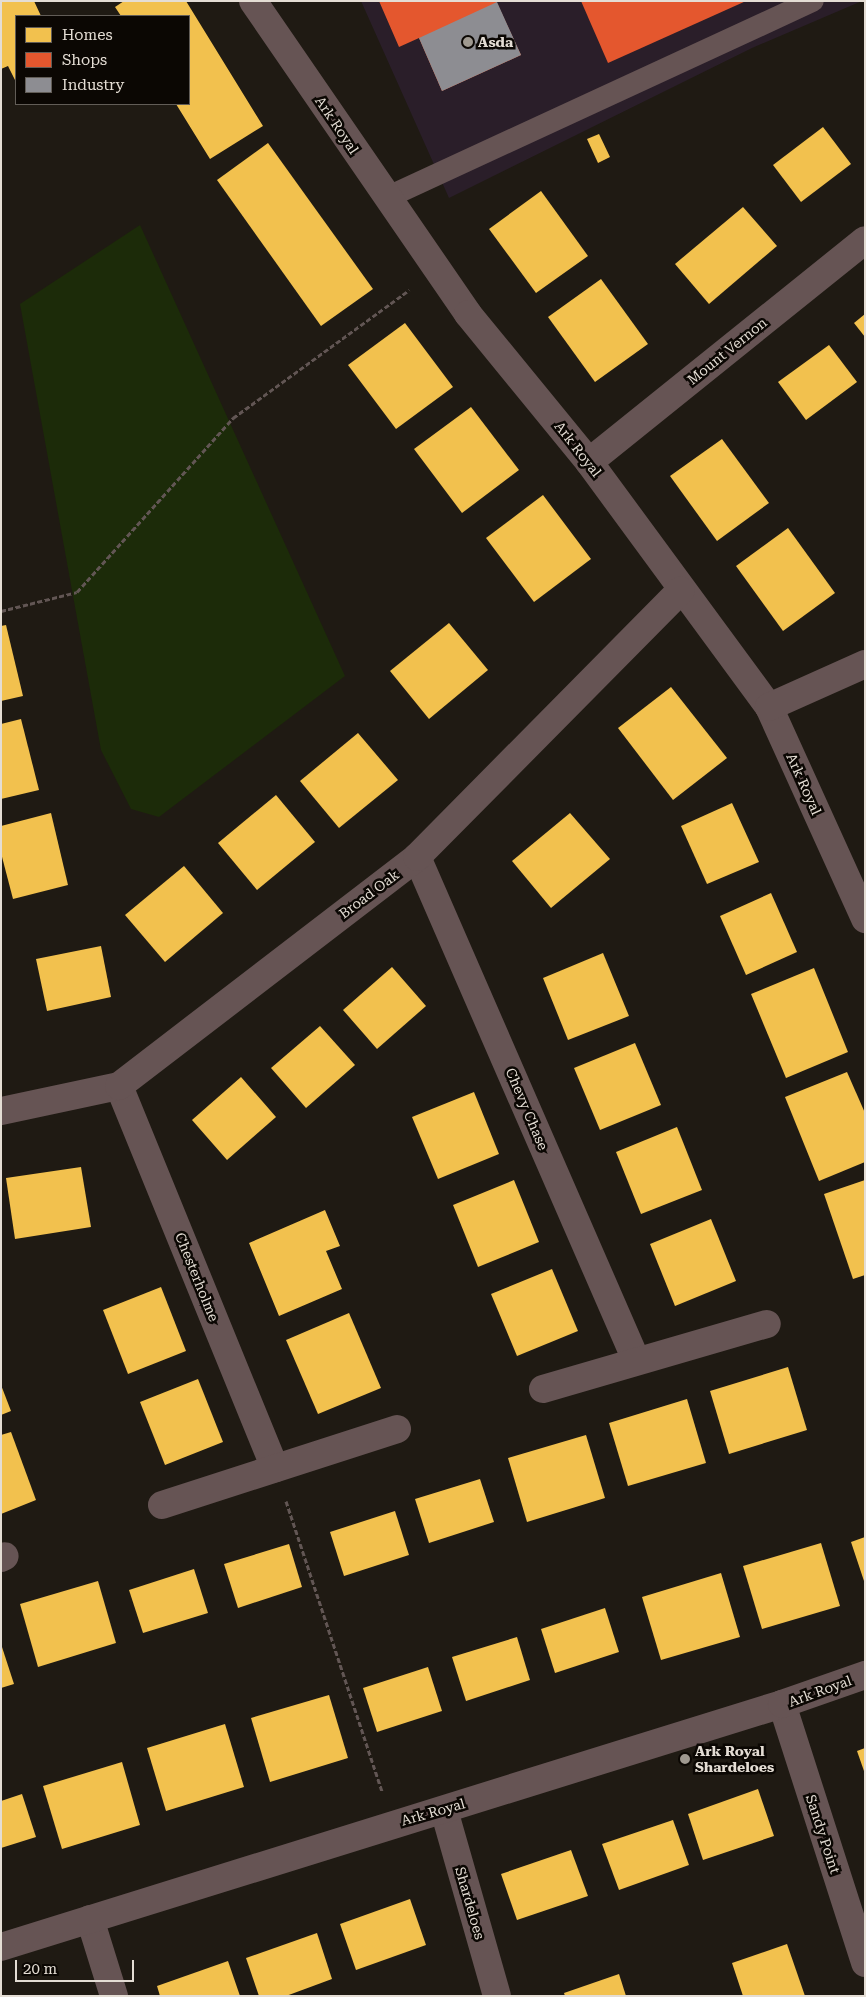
<!DOCTYPE html>
<html>
<head>
<meta charset="utf-8">
<style>
	body { margin:0 }
	#map { position:relative; width:866px; height:1997px; overflow:hidden; background:#1f1a13; font-family:"Roboto Serif",serif }
	div>[style] { position:absolute }
	[style*='--x'] { left:calc(var(--x)*1px); top:calc(var(--y)*1px); width:calc(var(--w)*1px); rotate:calc(var(--a)*1deg) }
	.commercial>* { inset:0; background:#2a1e29 }
	.green>* { inset:0; background:#1c2b09 }
	.homes>* { inset:0; background:#f2c14e }
	.shops>* { inset:0; background:#e4572e }
	.industry>* { inset:0; background:#8d8d92 }
	.path>* { height:3px; margin-top:-1.5px; transform-origin:0; background:repeating-linear-gradient(90deg,#625654 0 5px,transparent 0 7.5px) }
	.service>* { height:22px; margin:-11px; padding:0 11px; transform-origin:11px; border-radius:11px; background:#665454 }
	.minor>* { height:28px; margin:-14px; padding:0 14px; transform-origin:14px; border-radius:14px; background:#665454 }
	.dots>* { width:14px; height:14px; translate:-50% -50%; box-sizing:border-box; border:2px solid #0b0703; border-radius:50% }
	span { translate:-50% -50%; white-space:nowrap; text-align:center; line-height:1.15; -webkit-text-stroke:5px #0b0703; paint-order:stroke }
	.poi-label { font-size:14px; color:#e4ddd4; font-weight:700 }
	.left { translate:0 -50%; text-align:left }
	.street-label { font-size:14px; color:#e4ddd4 }
	.frame { position:absolute; inset:0; border:2px solid #e4ddd4; pointer-events:none }
	.legend { position:absolute; left:15px; top:15px; width:175px; height:90px; box-sizing:border-box; background:#0b0703; border:1px solid #625d57; margin:0; padding:6px 9px; list-style:none; font-size:15px; color:#e4ddd4 }
	.legend li { display:flex; align-items:center; gap:10px; height:25px }
	.legend b { width:25px; border:1px solid #625d57 }
	.scale { position:absolute; left:15px; top:1960px; width:119px; height:22px; box-sizing:border-box; border:2px solid #e4ddd4; border-top:0; padding-left:6px; font-size:15px; line-height:18px; white-space:nowrap; color:#e4ddd4; -webkit-text-stroke:4px #0b0703; paint-order:stroke }
</style>
</head>
<body>
<div id="map">
	<div class="commercial">
		<i style="clip-path:polygon(361px 1px,862px 1px,752px 48px,449px 198px)"></i>
	</div>
	<div class="green">
		<i style="clip-path:polygon(140px 225px,345px 676px,159px 817px,131px 809px,101px 750px,20px 304px)"></i>
	</div>
	<div class="homes">
		<i style="clip-path:polygon(1px 1px,34px 1px,41px 16px,16px 16px,15px 80px,8px 66px,1px 69px)"></i>
		<i style="clip-path:polygon(124px 1px,186px 1px,263px 126px,210px 159px,176px 104px,189px 104px,189px 16px,121px 16px,115px 7px)"></i>
		<i style="clip-path:polygon(823px 127px,851px 164px,801px 202px,773px 165px)"></i>
		<i style="clip-path:polygon(599px 134px,610px 157px,598px 163px,587px 139px)"></i>
		<i style="clip-path:polygon(268px 143px,373px 289px,321px 326px,217px 180px)"></i>
		<i style="clip-path:polygon(541px 191px,588px 256px,536px 293px,489px 229px)"></i>
		<i style="clip-path:polygon(743px 207px,777px 246px,709px 304px,675px 264px)"></i>
		<i style="clip-path:polygon(601px 279px,648px 344px,595px 382px,548px 317px)"></i>
		<i style="clip-path:polygon(865px 314px,865px 337px,854px 323px)"></i>
		<i style="clip-path:polygon(405px 323px,453px 387px,396px 429px,348px 365px)"></i>
		<i style="clip-path:polygon(829px 345px,857px 382px,806px 420px,778px 382px)"></i>
		<i style="clip-path:polygon(471px 407px,519px 470px,462px 513px,414px 449px)"></i>
		<i style="clip-path:polygon(722px 439px,769px 503px,717px 541px,670px 476px)"></i>
		<i style="clip-path:polygon(543px 495px,591px 559px,534px 602px,486px 538px)"></i>
		<i style="clip-path:polygon(788px 528px,835px 593px,783px 631px,736px 566px)"></i>
		<i style="clip-path:polygon(449px 623px,488px 670px,429px 719px,390px 671px)"></i>
		<i style="clip-path:polygon(6px 625px,23px 696px,1px 701px,1px 626px)"></i>
		<i style="clip-path:polygon(671px 687px,727px 758px,673px 800px,618px 728px)"></i>
		<i style="clip-path:polygon(21px 719px,39px 790px,1px 799px,1px 724px)"></i>
		<i style="clip-path:polygon(358px 733px,398px 780px,339px 828px,300px 781px)"></i>
		<i style="clip-path:polygon(276px 795px,315px 842px,257px 890px,218px 843px)"></i>
		<i style="clip-path:polygon(732px 803px,759px 862px,707px 884px,681px 826px)"></i>
		<i style="clip-path:polygon(51px 813px,68px 885px,13px 899px,1px 853px,1px 826px)"></i>
		<i style="clip-path:polygon(570px 813px,610px 859px,551px 908px,512px 861px)"></i>
		<i style="clip-path:polygon(184px 866px,223px 913px,165px 962px,125px 915px)"></i>
		<i style="clip-path:polygon(771px 893px,797px 952px,746px 975px,720px 916px)"></i>
		<i style="clip-path:polygon(101px 946px,111px 997px,47px 1011px,36px 959px)"></i>
		<i style="clip-path:polygon(603px 953px,629px 1016px,568px 1040px,543px 978px)"></i>
		<i style="clip-path:polygon(392px 967px,426px 1006px,377px 1049px,343px 1010px)"></i>
		<i style="clip-path:polygon(814px 968px,848px 1052px,786px 1078px,751px 994px)"></i>
		<i style="clip-path:polygon(320px 1026px,355px 1065px,306px 1108px,271px 1068px)"></i>
		<i style="clip-path:polygon(635px 1043px,661px 1105px,600px 1130px,574px 1068px)"></i>
		<i style="clip-path:polygon(847px 1072px,865px 1113px,865px 1162px,819px 1181px,785px 1097px)"></i>
		<i style="clip-path:polygon(241px 1077px,276px 1117px,227px 1160px,192px 1120px)"></i>
		<i style="clip-path:polygon(474px 1092px,499px 1154px,438px 1179px,412px 1117px)"></i>
		<i style="clip-path:polygon(677px 1127px,702px 1190px,641px 1214px,616px 1152px)"></i>
		<i style="clip-path:polygon(81px 1167px,91px 1227px,15px 1239px,6px 1178px)"></i>
		<i style="clip-path:polygon(514px 1180px,539px 1242px,478px 1267px,453px 1205px)"></i>
		<i style="clip-path:polygon(865px 1180px,865px 1275px,853px 1279px,824px 1194px)"></i>
		<i style="clip-path:polygon(325px 1210px,340px 1246px,326px 1251px,342px 1289px,279px 1316px,249px 1243px)"></i>
		<i style="clip-path:polygon(711px 1219px,736px 1281px,675px 1306px,650px 1244px)"></i>
		<i style="clip-path:polygon(552px 1269px,578px 1331px,517px 1356px,491px 1294px)"></i>
		<i style="clip-path:polygon(161px 1287px,186px 1351px,128px 1374px,103px 1310px)"></i>
		<i style="clip-path:polygon(349px 1313px,381px 1388px,318px 1414px,286px 1340px)"></i>
		<i style="clip-path:polygon(788px 1367px,807px 1430px,729px 1454px,710px 1391px)"></i>
		<i style="clip-path:polygon(198px 1379px,223px 1442px,165px 1465px,140px 1402px)"></i>
		<i style="clip-path:polygon(1px 1385px,11px 1411px,1px 1415px)"></i>
		<i style="clip-path:polygon(687px 1399px,706px 1463px,628px 1486px,609px 1423px)"></i>
		<i style="clip-path:polygon(11px 1432px,36px 1500px,1px 1514px,1px 1435px)"></i>
		<i style="clip-path:polygon(586px 1435px,605px 1498px,527px 1522px,508px 1458px)"></i>
		<i style="clip-path:polygon(480px 1479px,494px 1522px,429px 1543px,415px 1499px)"></i>
		<i style="clip-path:polygon(395px 1511px,409px 1555px,344px 1576px,330px 1532px)"></i>
		<i style="clip-path:polygon(865px 1537px,865px 1581px,864px 1581px,851px 1542px)"></i>
		<i style="clip-path:polygon(821px 1543px,840px 1606px,762px 1629px,743px 1566px)"></i>
		<i style="clip-path:polygon(289px 1544px,302px 1587px,238px 1608px,224px 1564px)"></i>
		<i style="clip-path:polygon(194px 1569px,208px 1613px,143px 1633px,129px 1590px)"></i>
		<i style="clip-path:polygon(721px 1573px,740px 1637px,661px 1660px,642px 1597px)"></i>
		<i style="clip-path:polygon(98px 1581px,116px 1643px,38px 1667px,20px 1604px)"></i>
		<i style="clip-path:polygon(605px 1608px,619px 1652px,555px 1673px,541px 1629px)"></i>
		<i style="clip-path:polygon(517px 1637px,530px 1680px,466px 1701px,452px 1657px)"></i>
		<i style="clip-path:polygon(1px 1644px,14px 1684px,1px 1688px)"></i>
		<i style="clip-path:polygon(428px 1667px,442px 1711px,377px 1732px,363px 1688px)"></i>
		<i style="clip-path:polygon(329px 1695px,348px 1758px,270px 1782px,251px 1718px)"></i>
		<i style="clip-path:polygon(225px 1724px,244px 1787px,166px 1811px,147px 1748px)"></i>
		<i style="clip-path:polygon(865px 1748px,865px 1771px,864px 1771px,857px 1751px)"></i>
		<i style="clip-path:polygon(122px 1762px,140px 1825px,62px 1849px,43px 1786px)"></i>
		<i style="clip-path:polygon(758px 1789px,774px 1836px,703px 1860px,688px 1814px)"></i>
		<i style="clip-path:polygon(22px 1794px,36px 1837px,1px 1848px,1px 1801px)"></i>
		<i style="clip-path:polygon(673px 1820px,689px 1865px,619px 1890px,602px 1844px)"></i>
		<i style="clip-path:polygon(571px 1850px,588px 1896px,517px 1920px,501px 1874px)"></i>
		<i style="clip-path:polygon(410px 1899px,426px 1945px,356px 1970px,340px 1924px)"></i>
		<i style="clip-path:polygon(317px 1933px,332px 1979px,286px 1996px,259px 1996px,246px 1958px)"></i>
		<i style="clip-path:polygon(787px 1944px,805px 1996px,743px 1996px,732px 1963px)"></i>
		<i style="clip-path:polygon(228px 1961px,240px 1996px,160px 1996px,157px 1986px)"></i>
		<i style="clip-path:polygon(619px 1974px,626px 1996px,565px 1996px,564px 1993px)"></i>
	</div>
	<div class="shops">
		<i style="clip-path:polygon(379px 1px,496px 1px,521px 55px,442px 91px,419px 38px,399px 47px)"></i>
		<i style="clip-path:polygon(581px 1px,746px 1px,608px 63px)"></i>
	</div>
	<div class="industry">
		<i style="clip-path:polygon(497px 2px,521px 55px,442px 91px,419px 38px)"></i>
	</div>
	<div class="path">
		<i style="--x:1;--y:611;--w:78;--a:-14"></i>
		<i style="--x:77;--y:592;--w:234;--a:-48.1"></i>
		<i style="--x:233;--y:418;--w:218;--a:-36"></i>
		<i style="--x:286;--y:1501;--w:306;--a:71.7"></i>
	</div>
	<div class="service">
		<i style="--x:386;--y:198;--w:470;--a:-24.8"></i>
	</div>
	<div class="minor">
		<i style="--x:253;--y:1;--w:380;--a:55.5"></i>
		<i style="--x:468;--y:314;--w:191;--a:50.7"></i>
		<i style="--x:589;--y:462;--w:304;--a:53.7"></i>
		<i style="--x:769;--y:707;--w:233;--a:65.6"></i>
		<i style="--x:589;--y:462;--w:354;--a:-38.8"></i>
		<i style="--x:769;--y:707;--w:105;--a:-24.1"></i>
		<i style="--x:417;--y:857;--w:549;--a:66.47"></i>
		<i style="--x:119;--y:1086;--w:413;--a:67.8"></i>
		<i style="--x:1;--y:1111;--w:121;--a:-12"></i>
		<i style="--x:119;--y:1086;--w:376;--a:-37.5"></i>
		<i style="--x:417;--y:857;--w:375;--a:-45.3"></i>
		<i style="--x:543;--y:1389;--w:233;--a:-16.2"></i>
		<i style="--x:162;--y:1505;--w:247;--a:-17.9"></i>
		<i style="--x:1;--y:1558;--w:4;--a:-27"></i>
		<i style="--x:782;--y:1704;--w:272;--a:72.2"></i>
		<i style="--x:444;--y:1810;--w:193;--a:74.1"></i>
		<i style="--x:90;--y:1919;--w:81;--a:72.7"></i>
		<i style="--x:1;--y:1947;--w:818;--a:-17.28"></i>
		<i style="--x:782;--y:1704;--w:88;--a:-19.3"></i>
	</div>
	<div class="dots">
		<i style="left:468px;top:42px;background:#9f9990"></i>
		<i style="left:685px;top:1759px;background:#9f9990"></i>
	</div>
	<div class="poi-label">
		<span class="left" style="left:478px;top:42px">Asda</span>
		<span class="left" style="left:695px;top:1759px">Ark Royal<br>Shardeloes</span>
	</div>
	<div class="street-label">
		<span style="left:337px;top:125px;rotate:56deg">Ark Royal</span>
		<span style="left:727px;top:351px;rotate:-39deg">Mount Vernon</span>
		<span style="left:578px;top:449px;rotate:52deg">Ark Royal</span>
		<span style="left:804px;top:784px;rotate:66deg">Ark Royal</span>
		<span style="left:369px;top:894px;rotate:-37deg">Broad Oak</span>
		<span style="left:527px;top:1109px;rotate:67deg">Chevy Chase</span>
		<span style="left:197px;top:1277px;rotate:68deg">Chesterholme</span>
		<span style="left:820px;top:1691px;rotate:-20deg">Ark Royal</span>
		<span style="left:433px;top:1812px;rotate:-16deg">Ark Royal</span>
		<span style="left:823px;top:1834px;rotate:72deg">Sandy Point</span>
		<span style="left:470px;top:1903px;rotate:74deg">Shardeloes</span>
	</div>
	<div class="frame"></div>
	<ul class="legend">
	<li><b style="height:14px;background:#f2c14e"></b>Homes</li>
	<li><b style="height:14px;background:#e4572e"></b>Shops</li>
	<li><b style="height:14px;background:#8d8d92"></b>Industry</li>
	</ul>
	<div class="scale">20 m</div>
</div>
</body>
</html>
